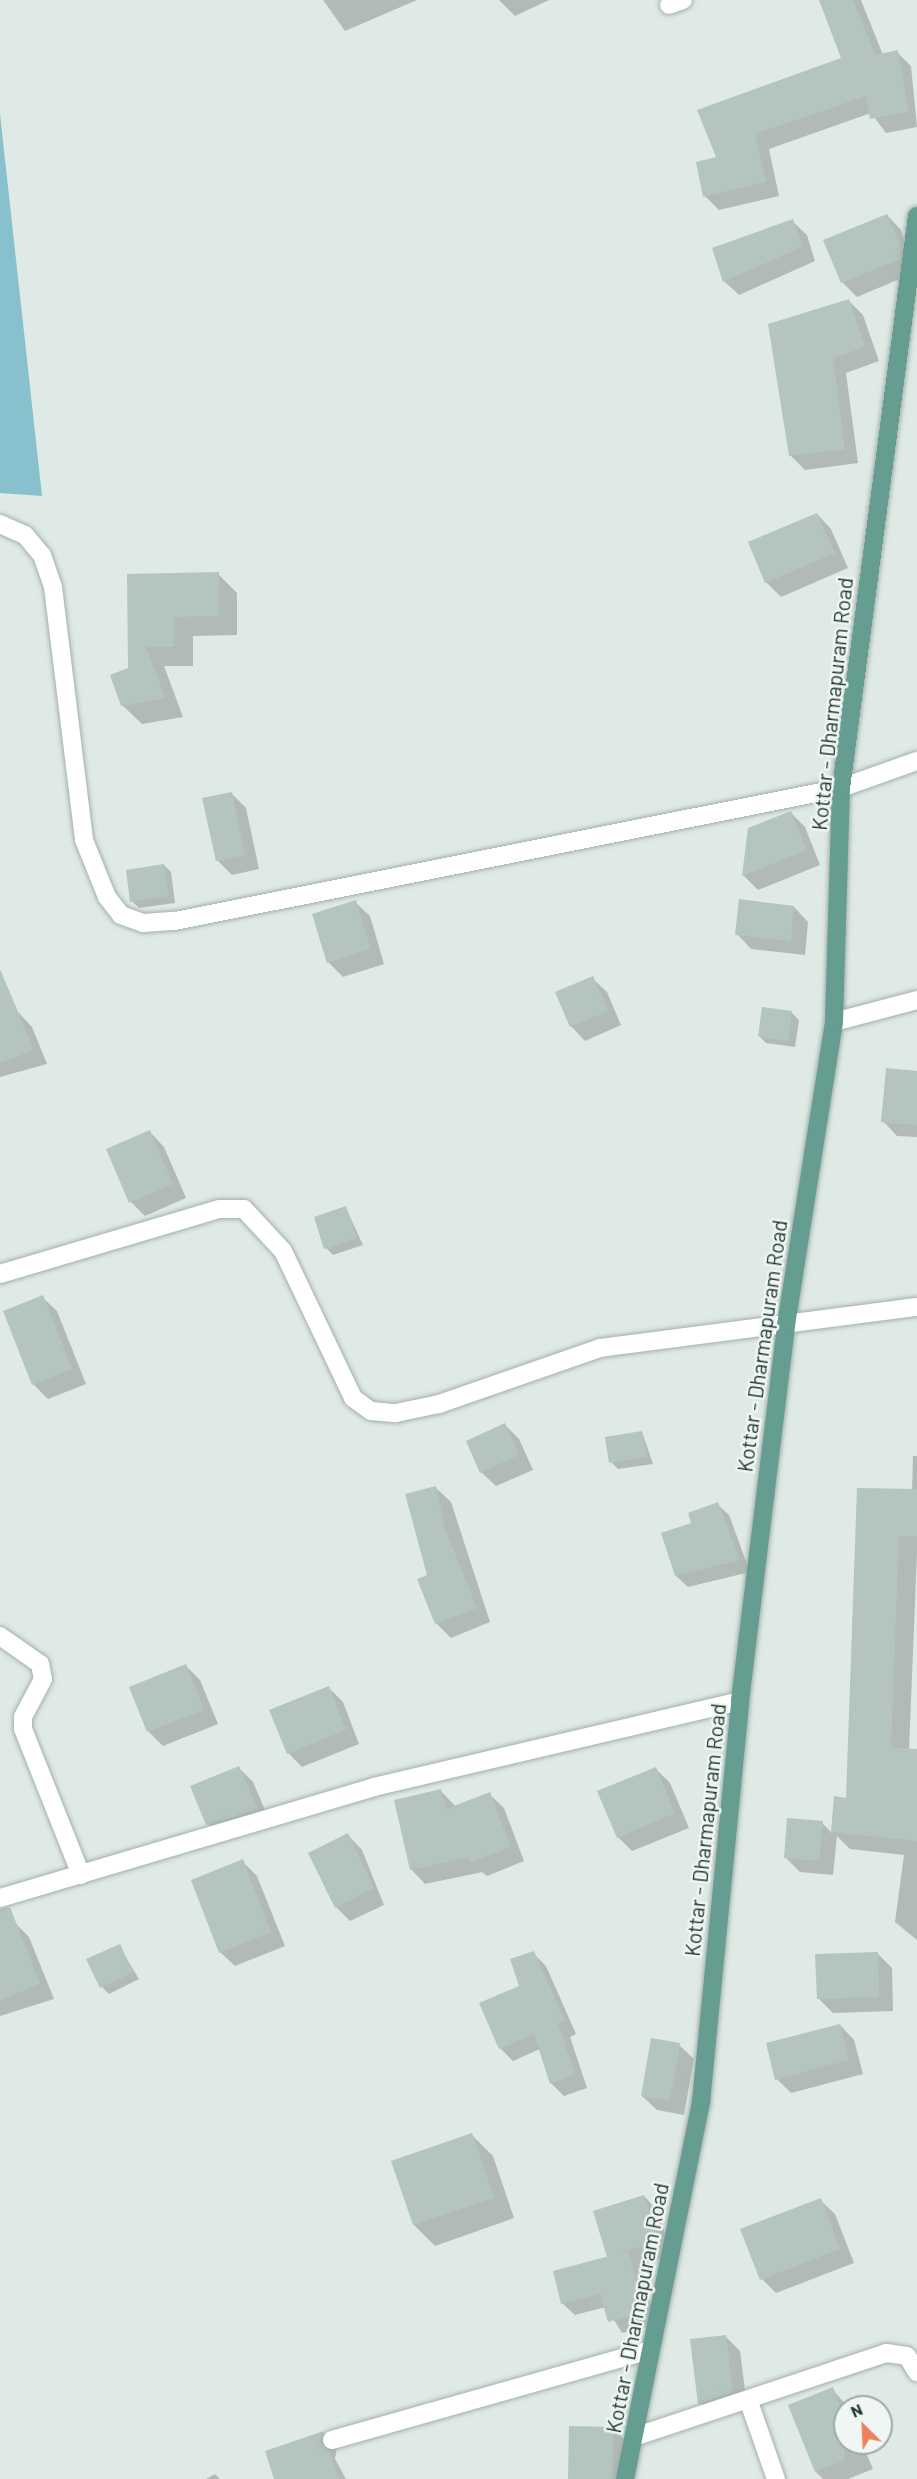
<!DOCTYPE html>
<html>
<head>
<meta charset="utf-8">
<style>
	body { margin:0 }
	#map { position:relative; width:917px; height:2479px; overflow:hidden; background:#dfe9e5; font-family:Barlow,sans-serif }
	div>[style] { position:absolute }
	[style*='--x'] { left:calc(var(--x)*1px); top:calc(var(--y)*1px); width:calc(var(--w)*1px); rotate:calc(var(--a)*1deg) }
	.water>* { inset:0; background:#88c1cd }
	.shadow>* { inset:0; background:#0003 }
	.building>* { inset:0; background:#b4c4be }
	.roads { filter:drop-shadow(0 0 2px #a2b0ac) drop-shadow(0 0 2px #a2b0ac) }
	.minor>* { height:18px; margin:-9px; padding:0 9px; transform-origin:9px; border-radius:9px; background:#fff }
	.major>* { height:18px; margin:-9px; padding:0 9px; transform-origin:9px; border-radius:9px; background:#659d90 }
	span { translate:-50% -50%; white-space:nowrap; text-align:center; line-height:1.15; -webkit-text-stroke:5px #eff6f3; paint-order:stroke }
	.street-label { font-size:21px; color:#213832 }
	.north { position:absolute; left:833px; top:2395px; width:60px; height:60px; box-sizing:border-box; background:#eff6f3; border:2px solid #9daaa6; border-radius:50%; rotate:336deg; font-size:16px; font-weight:700; line-height:24px; text-align:center; color:#213832 }
	.north::after { content:''; display:block; margin:auto; width:21px; height:27px; background:#ec815a; clip-path:polygon(50% 0,100% 100%,50% 72%,0 100%) }
</style>
</head>
<body>
<div id="map">
	<div class="water">
		<i style="clip-path:polygon(0 114px,42px 496px,0 493px)"></i>
	</div>
	<div class="shadow">
		<i style="clip-path:polygon(323px 0,417px 0,345px 31px)"></i>
		<i style="clip-path:polygon(499px 0,549px 0,515px 16px)"></i>
		<i style="clip-path:polygon(820px 0,861px 0,883px 55px,897px 52px,911px 66px,917px 127px,886px 133px,871px 113px,769px 149px,779px 196px,719px 210px,705px 196px,718px 158px,843px 59px)"></i>
		<i style="clip-path:polygon(887px 215px,901px 230px,914px 273px,857px 297px,842px 282px)"></i>
		<i style="clip-path:polygon(792px 221px,807px 235px,815px 261px,739px 295px,724px 281px)"></i>
		<i style="clip-path:polygon(849px 301px,863px 315px,879px 361px,846px 373px,858px 463px,805px 470px,790px 455px)"></i>
		<i style="clip-path:polygon(817px 514px,831px 529px,848px 568px,781px 597px,766px 582px)"></i>
		<i style="clip-path:polygon(218px 574px,237px 593px,237px 635px,193px 636px,193px 666px,164px 666px,183px 717px,142px 724px,122px 705px,129px 669px,128px 575px)"></i>
		<i style="clip-path:polygon(232px 794px,246px 808px,259px 869px,232px 875px,217px 860px)"></i>
		<i style="clip-path:polygon(791px 813px,805px 827px,820px 865px,758px 890px,744px 876px,750px 829px)"></i>
		<i style="clip-path:polygon(164px 865px,171px 872px,175px 903px,139px 908px,132px 901px)"></i>
		<i style="clip-path:polygon(355px 902px,370px 916px,384px 964px,343px 977px,328px 962px)"></i>
		<i style="clip-path:polygon(794px 907px,808px 922px,805px 955px,751px 949px,737px 934px)"></i>
		<i style="clip-path:polygon(592px 978px,607px 992px,621px 1025px,585px 1041px,571px 1026px)"></i>
		<i style="clip-path:polygon(18px 1012px,32px 1027px,47px 1064px,0 1077px,0 1020px)"></i>
		<i style="clip-path:polygon(792px 1013px,799px 1020px,795px 1047px,766px 1043px,759px 1036px)"></i>
		<i style="clip-path:polygon(917px 1072px,917px 1137px,897px 1136px,883px 1121px)"></i>
		<i style="clip-path:polygon(150px 1132px,164px 1147px,186px 1198px,145px 1216px,131px 1202px)"></i>
		<i style="clip-path:polygon(346px 1208px,363px 1245px,333px 1255px,326px 1248px)"></i>
		<i style="clip-path:polygon(42px 1297px,57px 1311px,86px 1384px,48px 1399px,33px 1384px)"></i>
		<i style="clip-path:polygon(505px 1425px,519px 1439px,533px 1470px,496px 1486px,481px 1472px)"></i>
		<i style="clip-path:polygon(642px 1432px,653px 1464px,618px 1469px,611px 1462px)"></i>
		<i style="clip-path:polygon(913px 1456px,917px 1456px,917px 1553px,909px 1750px,917px 1751px,917px 1940px,895px 1922px,904px 1855px,850px 1849px,837px 1836px,833px 1875px,800px 1872px,785px 1857px,822px 1823px,832px 1833px,836px 1798px,848px 1799px,858px 1489px,912px 1491px)"></i>
		<i style="clip-path:polygon(436px 1488px,451px 1502px,490px 1622px,451px 1638px,436px 1623px)"></i>
		<i style="clip-path:polygon(717px 1504px,729px 1515px,750px 1572px,688px 1587px,676px 1576px)"></i>
		<i style="clip-path:polygon(186px 1666px,200px 1680px,218px 1724px,163px 1746px,149px 1732px,131px 1688px)"></i>
		<i style="clip-path:polygon(329px 1688px,343px 1702px,359px 1744px,302px 1767px,288px 1753px)"></i>
		<i style="clip-path:polygon(238px 1767px,253px 1782px,271px 1824px,222px 1839px,208px 1824px)"></i>
		<i style="clip-path:polygon(656px 1769px,670px 1783px,689px 1828px,632px 1851px,618px 1837px)"></i>
		<i style="clip-path:polygon(441px 1791px,456px 1807px,489px 1794px,504px 1808px,524px 1861px,487px 1876px,482px 1872px,425px 1884px,411px 1869px)"></i>
		<i style="clip-path:polygon(348px 1835px,362px 1850px,384px 1905px,350px 1921px,336px 1907px)"></i>
		<i style="clip-path:polygon(242px 1861px,257px 1876px,285px 1946px,235px 1966px,220px 1952px)"></i>
		<i style="clip-path:polygon(15px 1923px,29px 1937px,54px 1999px,0 2016px,0 1929px)"></i>
		<i style="clip-path:polygon(119px 1946px,139px 1979px,109px 1994px,102px 1987px)"></i>
		<i style="clip-path:polygon(533px 1953px,546px 1966px,576px 2034px,570px 2037px,587px 2088px,564px 2096px,551px 2083px,540px 2049px,513px 2061px,500px 2048px)"></i>
		<i style="clip-path:polygon(877px 1953px,892px 1968px,893px 2011px,833px 2013px,818px 1998px)"></i>
		<i style="clip-path:polygon(840px 2025px,854px 2040px,863px 2074px,791px 2093px,777px 2079px)"></i>
		<i style="clip-path:polygon(679px 2045px,694px 2059px,684px 2115px,657px 2110px,642px 2096px)"></i>
		<i style="clip-path:polygon(472px 2135px,493px 2156px,514px 2218px,435px 2246px,414px 2225px)"></i>
		<i style="clip-path:polygon(644px 2196px,658px 2211px,672px 2256px,640px 2265px,656px 2324px,622px 2333px,606px 2307px,575px 2315px,562px 2303px,611px 2258px)"></i>
		<i style="clip-path:polygon(820px 2200px,835px 2214px,854px 2263px,776px 2293px,762px 2279px)"></i>
		<i style="clip-path:polygon(726px 2337px,740px 2351px,747px 2406px,713px 2418px,699px 2403px)"></i>
		<i style="clip-path:polygon(832px 2389px,848px 2407px,845px 2443px,862px 2443px,873px 2469px,848px 2479px,823px 2479px,816px 2472px)"></i>
		<i style="clip-path:polygon(613px 2428px,627px 2442px,626px 2479px,570px 2479px)"></i>
		<i style="clip-path:polygon(323px 2433px,337px 2447px,335px 2459px,346px 2479px,276px 2479px)"></i>
		<i style="clip-path:polygon(215px 2474px,220px 2479px,206px 2479px)"></i>
	</div>
	<div class="building">
		<i style="clip-path:polygon(819px 0,853px 0,875px 55px,898px 50px,909px 112px,870px 119px,866px 96px,755px 134px,766px 182px,703px 197px,696px 162px,716px 157px,697px 110px,841px 58px)"></i>
		<i style="clip-path:polygon(887px 214px,901px 247px,900px 259px,841px 283px,823px 240px)"></i>
		<i style="clip-path:polygon(793px 219px,802px 247px,723px 282px,712px 248px)"></i>
		<i style="clip-path:polygon(849px 299px,865px 347px,833px 358px,845px 449px,789px 456px,768px 324px)"></i>
		<i style="clip-path:polygon(817px 513px,835px 553px,765px 583px,748px 542px)"></i>
		<i style="clip-path:polygon(219px 572px,219px 616px,174px 617px,174px 647px,146px 647px,165px 698px,121px 706px,110px 675px,128px 668px,127px 574px)"></i>
		<i style="clip-path:polygon(232px 792px,245px 855px,216px 861px,202px 798px)"></i>
		<i style="clip-path:polygon(791px 811px,807px 850px,742px 876px,748px 828px)"></i>
		<i style="clip-path:polygon(164px 864px,169px 896px,130px 902px,126px 870px)"></i>
		<i style="clip-path:polygon(739px 899px,794px 906px,791px 941px,735px 935px)"></i>
		<i style="clip-path:polygon(356px 900px,371px 949px,327px 963px,312px 914px)"></i>
		<i style="clip-path:polygon(0 969px,34px 1050px,0 1063px)"></i>
		<i style="clip-path:polygon(593px 976px,608px 1011px,570px 1027px,555px 992px)"></i>
		<i style="clip-path:polygon(762px 1007px,792px 1011px,788px 1041px,758px 1036px)"></i>
		<i style="clip-path:polygon(886px 1068px,917px 1071px,917px 1125px,881px 1122px)"></i>
		<i style="clip-path:polygon(150px 1130px,173px 1184px,129px 1203px,106px 1149px)"></i>
		<i style="clip-path:polygon(346px 1206px,357px 1238px,324px 1249px,314px 1217px)"></i>
		<i style="clip-path:polygon(43px 1295px,72px 1369px,32px 1385px,3px 1311px)"></i>
		<i style="clip-path:polygon(505px 1423px,519px 1455px,480px 1473px,466px 1441px)"></i>
		<i style="clip-path:polygon(642px 1431px,647px 1457px,609px 1463px,605px 1437px)"></i>
		<i style="clip-path:polygon(436px 1486px,445px 1529px,477px 1608px,435px 1624px,417px 1579px,427px 1575px,405px 1494px)"></i>
		<i style="clip-path:polygon(857px 1488px,917px 1489px,917px 1536px,899px 1536px,891px 1748px,917px 1749px,917px 1841px,831px 1832px,834px 1796px,846px 1798px)"></i>
		<i style="clip-path:polygon(718px 1502px,740px 1560px,675px 1576px,661px 1533px,691px 1523px,688px 1513px)"></i>
		<i style="clip-path:polygon(186px 1664px,204px 1710px,147px 1732px,129px 1687px)"></i>
		<i style="clip-path:polygon(329px 1686px,346px 1730px,287px 1754px,269px 1710px)"></i>
		<i style="clip-path:polygon(239px 1766px,258px 1810px,206px 1825px,190px 1786px)"></i>
		<i style="clip-path:polygon(656px 1767px,675px 1813px,617px 1838px,597px 1791px)"></i>
		<i style="clip-path:polygon(441px 1789px,446px 1809px,490px 1792px,511px 1847px,471px 1862px,469px 1857px,410px 1870px,394px 1800px)"></i>
		<i style="clip-path:polygon(787px 1818px,823px 1821px,819px 1861px,784px 1858px)"></i>
		<i style="clip-path:polygon(348px 1833px,374px 1888px,335px 1908px,308px 1853px)"></i>
		<i style="clip-path:polygon(243px 1859px,271px 1932px,219px 1953px,191px 1880px)"></i>
		<i style="clip-path:polygon(10px 1907px,40px 1984px,0 2000px,0 1909px)"></i>
		<i style="clip-path:polygon(120px 1944px,133px 1972px,100px 1988px,86px 1959px)"></i>
		<i style="clip-path:polygon(534px 1951px,565px 2021px,558px 2024px,575px 2075px,550px 2084px,534px 2034px,499px 2049px,479px 2003px,519px 1986px,510px 1959px)"></i>
		<i style="clip-path:polygon(878px 1952px,879px 1997px,817px 1999px,815px 1954px)"></i>
		<i style="clip-path:polygon(840px 2024px,849px 2060px,775px 2080px,766px 2043px)"></i>
		<i style="clip-path:polygon(651px 2038px,680px 2043px,670px 2101px,641px 2096px)"></i>
		<i style="clip-path:polygon(472px 2133px,494px 2198px,413px 2225px,391px 2161px)"></i>
		<i style="clip-path:polygon(644px 2195px,658px 2241px,607px 2257px,593px 2211px)"></i>
		<i style="clip-path:polygon(821px 2198px,840px 2249px,760px 2280px,740px 2229px)"></i>
		<i style="clip-path:polygon(628px 2251px,645px 2312px,608px 2322px,600px 2294px,561px 2304px,553px 2271px)"></i>
		<i style="clip-path:polygon(726px 2335px,733px 2392px,698px 2404px,690px 2339px)"></i>
		<i style="clip-path:polygon(833px 2387px,845px 2419px,845px 2460px,815px 2472px,788px 2405px)"></i>
		<i style="clip-path:polygon(569px 2426px,613px 2427px,612px 2479px,568px 2479px)"></i>
		<i style="clip-path:polygon(324px 2431px,321px 2444px,330px 2451px,339px 2479px,274px 2479px,265px 2451px)"></i>
	</div>
	<div class="roads">
		<div class="minor">
			<i style="--x:669;--y:5;--w:15;--a:-20"></i>
			<i style="--x:0;--y:524;--w:27;--a:24"></i>
			<i style="--x:25;--y:535;--w:26;--a:50"></i>
			<i style="--x:42;--y:555;--w:34;--a:71"></i>
			<i style="--x:53;--y:587;--w:255;--a:83"></i>
			<i style="--x:84;--y:840;--w:61;--a:68"></i>
			<i style="--x:107;--y:897;--w:23;--a:52"></i>
			<i style="--x:121;--y:915;--w:23;--a:20"></i>
			<i style="--x:143;--y:923;--w:32;--a:-4"></i>
			<i style="--x:175;--y:921;--w:679;--a:-11.29"></i>
			<i style="--x:841;--y:788;--w:81;--a:-19.6"></i>
			<i style="--x:834;--y:1022;--w:86;--a:-14.8"></i>
			<i style="--x:0;--y:1274;--w:229;--a:-16.5"></i>
			<i style="--x:220;--y:1209;--w:24;--a:0"></i>
			<i style="--x:244;--y:1209;--w:57;--a:47.1"></i>
			<i style="--x:283;--y:1251;--w:163;--a:64.5"></i>
			<i style="--x:353;--y:1398;--w:22;--a:36"></i>
			<i style="--x:371;--y:1411;--w:25;--a:5"></i>
			<i style="--x:396;--y:1413;--w:44;--a:-11.8"></i>
			<i style="--x:439;--y:1404;--w:170;--a:-19.2"></i>
			<i style="--x:600;--y:1348;--w:320;--a:-7.4"></i>
			<i style="--x:0;--y:1636;--w:49;--a:35"></i>
			<i style="--x:40;--y:1664;--w:15;--a:79"></i>
			<i style="--x:43;--y:1679;--w:43;--a:117.8"></i>
			<i style="--x:23;--y:1717;--w:12;--a:90"></i>
			<i style="--x:23;--y:1729;--w:157;--a:68.3"></i>
			<i style="--x:0;--y:1898;--w:390;--a:-16.5"></i>
			<i style="--x:374;--y:1787;--w:376;--a:-13.2"></i>
			<i style="--x:749;--y:2402;--w:82;--a:70.7"></i>
			<i style="--x:634;--y:2437;--w:266;--a:-18.4"></i>
			<i style="--x:886;--y:2353;--w:21;--a:8"></i>
			<i style="--x:907;--y:2356;--w:19;--a:58"></i>
			<i style="--x:332;--y:2440;--w:331;--a:-15.8"></i>
		</div>
		<div class="major">
			<i style="--x:625;--y:2479;--w:385;--a:-78.6"></i>
			<i style="--x:701;--y:2102;--w:403;--a:-84.4"></i>
			<i style="--x:740;--y:1701;--w:379;--a:-83"></i>
			<i style="--x:786;--y:1325;--w:307;--a:-81"></i>
			<i style="--x:834;--y:1022;--w:234;--a:-88.3"></i>
			<i style="--x:841;--y:788;--w:577;--a:-82.43"></i>
		</div>
	</div>
	<div class="street-label">
		<span style="left:832px;top:704px;rotate:-84deg">Kottar - Dharmapuram Road</span>
		<span style="left:762px;top:1346px;rotate:-82deg">Kottar - Dharmapuram Road</span>
		<span style="left:705px;top:1830px;rotate:-84deg">Kottar - Dharmapuram Road</span>
		<span style="left:637px;top:2308px;rotate:-79deg">Kottar - Dharmapuram Road</span>
	</div>
	<div class="north">N</div>
</div>
</body>
</html>
